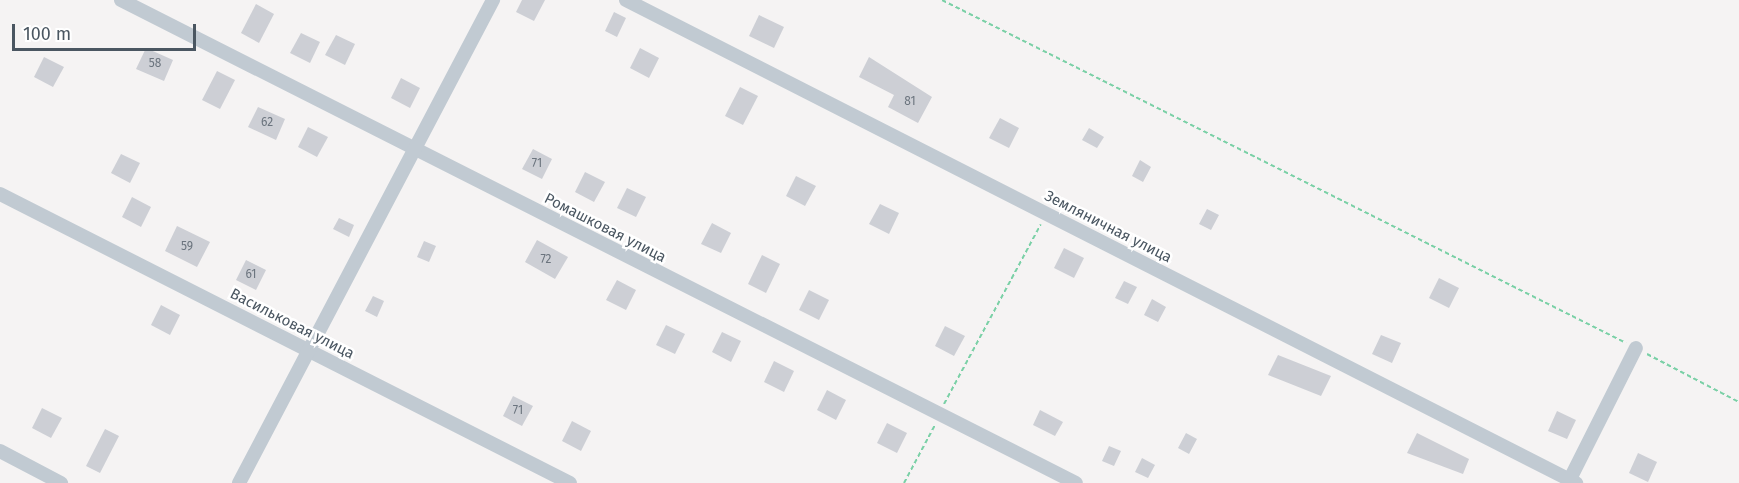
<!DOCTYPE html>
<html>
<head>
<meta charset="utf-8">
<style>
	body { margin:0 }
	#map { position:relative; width:1739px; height:483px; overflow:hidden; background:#f5f3f3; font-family:"Fira Sans",sans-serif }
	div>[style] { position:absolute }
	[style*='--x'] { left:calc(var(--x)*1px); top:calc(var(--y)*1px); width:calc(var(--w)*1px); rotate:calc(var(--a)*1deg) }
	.building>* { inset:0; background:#cdcfd5 }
	.path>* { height:2px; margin-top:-1px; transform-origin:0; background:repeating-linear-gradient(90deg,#7ad0a6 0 4.5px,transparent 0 7.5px) }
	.street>* { height:14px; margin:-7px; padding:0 7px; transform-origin:7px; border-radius:7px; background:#c1cad2 }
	span { translate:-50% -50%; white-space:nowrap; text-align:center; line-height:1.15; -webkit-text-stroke:5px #fff; paint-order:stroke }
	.number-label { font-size:12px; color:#6b747e }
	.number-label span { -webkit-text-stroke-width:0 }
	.street-label { font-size:15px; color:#4a5661 }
	.scale { position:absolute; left:12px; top:24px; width:184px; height:27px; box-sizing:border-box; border:3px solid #4a5661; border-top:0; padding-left:8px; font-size:18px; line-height:21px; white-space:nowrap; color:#4a5661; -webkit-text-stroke:4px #fff; paint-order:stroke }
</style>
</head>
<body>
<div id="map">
	<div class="building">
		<i style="clip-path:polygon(522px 0,545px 0,534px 21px,516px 12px)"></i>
		<i style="clip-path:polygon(256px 4px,274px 14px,259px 43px,241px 33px)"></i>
		<i style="clip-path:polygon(614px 12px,626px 18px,617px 37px,605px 31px)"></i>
		<i style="clip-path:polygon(759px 15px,784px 27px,774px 48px,749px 36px)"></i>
		<i style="clip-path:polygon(301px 33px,320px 42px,310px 63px,290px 53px)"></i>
		<i style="clip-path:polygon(336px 35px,355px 44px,345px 65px,325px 55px)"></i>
		<i style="clip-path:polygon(146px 48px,173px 60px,164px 81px,136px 69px)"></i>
		<i style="clip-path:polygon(640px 48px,659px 58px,649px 78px,630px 68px)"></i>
		<i style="clip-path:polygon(44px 57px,64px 67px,53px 87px,34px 77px)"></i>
		<i style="clip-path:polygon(869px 57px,932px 97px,918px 123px,888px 107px,894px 95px,859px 77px)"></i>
		<i style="clip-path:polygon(217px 71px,235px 80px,220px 109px,202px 100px)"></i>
		<i style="clip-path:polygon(401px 78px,420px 88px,410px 108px,391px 98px)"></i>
		<i style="clip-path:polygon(740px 87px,758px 96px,743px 125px,725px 116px)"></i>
		<i style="clip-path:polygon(258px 107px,285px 119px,276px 140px,248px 127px)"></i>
		<i style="clip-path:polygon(1000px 118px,1019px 128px,1009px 148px,989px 138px)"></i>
		<i style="clip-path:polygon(308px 127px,328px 137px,317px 157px,298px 147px)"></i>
		<i style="clip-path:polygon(1089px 128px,1104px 137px,1097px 148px,1082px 140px)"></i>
		<i style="clip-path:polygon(533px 149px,552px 159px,542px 179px,522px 169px)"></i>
		<i style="clip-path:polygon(121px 154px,140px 163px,130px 183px,111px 173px)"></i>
		<i style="clip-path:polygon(1140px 160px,1151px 167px,1143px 182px,1132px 176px)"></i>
		<i style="clip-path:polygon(585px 172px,605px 182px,594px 202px,575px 192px)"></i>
		<i style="clip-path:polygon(796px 176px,816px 186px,805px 206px,786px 196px)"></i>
		<i style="clip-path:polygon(627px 188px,646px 197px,636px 217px,617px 208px)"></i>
		<i style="clip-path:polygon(132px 197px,151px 207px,141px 227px,122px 217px)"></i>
		<i style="clip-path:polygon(880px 204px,899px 213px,889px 234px,869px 224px)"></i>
		<i style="clip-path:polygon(1207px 209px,1219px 215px,1211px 230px,1199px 224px)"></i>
		<i style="clip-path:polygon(339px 218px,354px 225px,349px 237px,333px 229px)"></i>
		<i style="clip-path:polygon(712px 223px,731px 233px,721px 253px,701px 244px)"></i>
		<i style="clip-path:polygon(177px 226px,210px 242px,197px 267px,165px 251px)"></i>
		<i style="clip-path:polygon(537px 240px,568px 257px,555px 279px,525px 262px)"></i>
		<i style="clip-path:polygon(424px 241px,436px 246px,429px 262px,417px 257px)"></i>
		<i style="clip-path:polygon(1064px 248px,1084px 258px,1074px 278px,1054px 268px)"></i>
		<i style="clip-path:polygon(762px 255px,780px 264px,766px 293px,748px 284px)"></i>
		<i style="clip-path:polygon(246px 260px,266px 270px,256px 290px,236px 280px)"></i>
		<i style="clip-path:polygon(1439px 278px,1459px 288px,1449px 308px,1429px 298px)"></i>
		<i style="clip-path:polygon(617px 280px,636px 290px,626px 310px,606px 300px)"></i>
		<i style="clip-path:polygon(1124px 281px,1137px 287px,1128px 304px,1115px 298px)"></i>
		<i style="clip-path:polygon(809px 290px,829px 300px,819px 320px,799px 310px)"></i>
		<i style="clip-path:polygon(373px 296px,384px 301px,377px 317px,365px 311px)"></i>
		<i style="clip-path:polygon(1152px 299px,1166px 307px,1158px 322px,1144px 315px)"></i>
		<i style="clip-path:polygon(161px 305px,180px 315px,170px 335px,151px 325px)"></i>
		<i style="clip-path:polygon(666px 325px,685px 334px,675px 354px,656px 345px)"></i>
		<i style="clip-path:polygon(945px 326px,965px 336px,954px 356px,935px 346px)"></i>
		<i style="clip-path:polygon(722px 332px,741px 341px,731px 362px,712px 352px)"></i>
		<i style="clip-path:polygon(1381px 335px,1401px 343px,1392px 363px,1372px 354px)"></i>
		<i style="clip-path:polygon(1278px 355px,1331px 376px,1321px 396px,1268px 375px)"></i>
		<i style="clip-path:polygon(774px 361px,794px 371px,784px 392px,764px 382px)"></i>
		<i style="clip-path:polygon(827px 390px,846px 400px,836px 420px,817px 410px)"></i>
		<i style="clip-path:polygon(513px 396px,533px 406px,522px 426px,503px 416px)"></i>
		<i style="clip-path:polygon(42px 408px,62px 418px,51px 438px,32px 428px)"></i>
		<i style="clip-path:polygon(1040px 410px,1063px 422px,1055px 436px,1033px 425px)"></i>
		<i style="clip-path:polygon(1557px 411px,1576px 420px,1567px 439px,1548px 431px)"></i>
		<i style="clip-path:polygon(572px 421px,591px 431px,581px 451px,562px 441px)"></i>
		<i style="clip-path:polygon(887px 423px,907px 433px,897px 453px,877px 443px)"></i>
		<i style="clip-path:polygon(105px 429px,119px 436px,100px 473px,86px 466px)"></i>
		<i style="clip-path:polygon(1186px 433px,1197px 439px,1189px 454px,1178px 448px)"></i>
		<i style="clip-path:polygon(1417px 433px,1469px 459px,1463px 474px,1407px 453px)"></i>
		<i style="clip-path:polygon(1109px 446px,1121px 451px,1114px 466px,1102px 461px)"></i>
		<i style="clip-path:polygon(1638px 453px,1657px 462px,1648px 482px,1629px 473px)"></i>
		<i style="clip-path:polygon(1142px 458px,1155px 465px,1148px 478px,1135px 472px)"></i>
	</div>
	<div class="path">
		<i style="--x:942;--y:0;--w:765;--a:26.63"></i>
		<i style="--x:1647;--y:354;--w:104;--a:27.6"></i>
		<i style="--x:944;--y:404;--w:204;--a:-61.7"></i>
		<i style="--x:904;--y:483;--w:66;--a:-61.9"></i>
	</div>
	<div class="street">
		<i style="--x:121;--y:0;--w:1070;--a:26.83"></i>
		<i style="--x:626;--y:0;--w:1066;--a:26.95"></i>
		<i style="--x:0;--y:194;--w:639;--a:26.89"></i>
		<i style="--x:0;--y:451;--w:69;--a:27.7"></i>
		<i style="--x:239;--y:483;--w:546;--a:-62.26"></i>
		<i style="--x:1568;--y:483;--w:151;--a:-63.3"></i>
	</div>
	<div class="number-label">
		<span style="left:155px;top:64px">58</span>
		<span style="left:910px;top:102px">81</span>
		<span style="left:267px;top:123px">62</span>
		<span style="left:537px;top:164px">71</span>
		<span style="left:187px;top:247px">59</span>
		<span style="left:546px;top:260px">72</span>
		<span style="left:251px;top:275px">61</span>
		<span style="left:518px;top:411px">71</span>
	</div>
	<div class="street-label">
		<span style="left:1108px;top:227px;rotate:27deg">Земляничная улица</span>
		<span style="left:605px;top:228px;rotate:27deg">Ромашковая улица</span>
		<span style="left:292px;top:324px;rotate:27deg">Васильковая улица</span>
	</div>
	<div class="scale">100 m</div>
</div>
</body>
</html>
